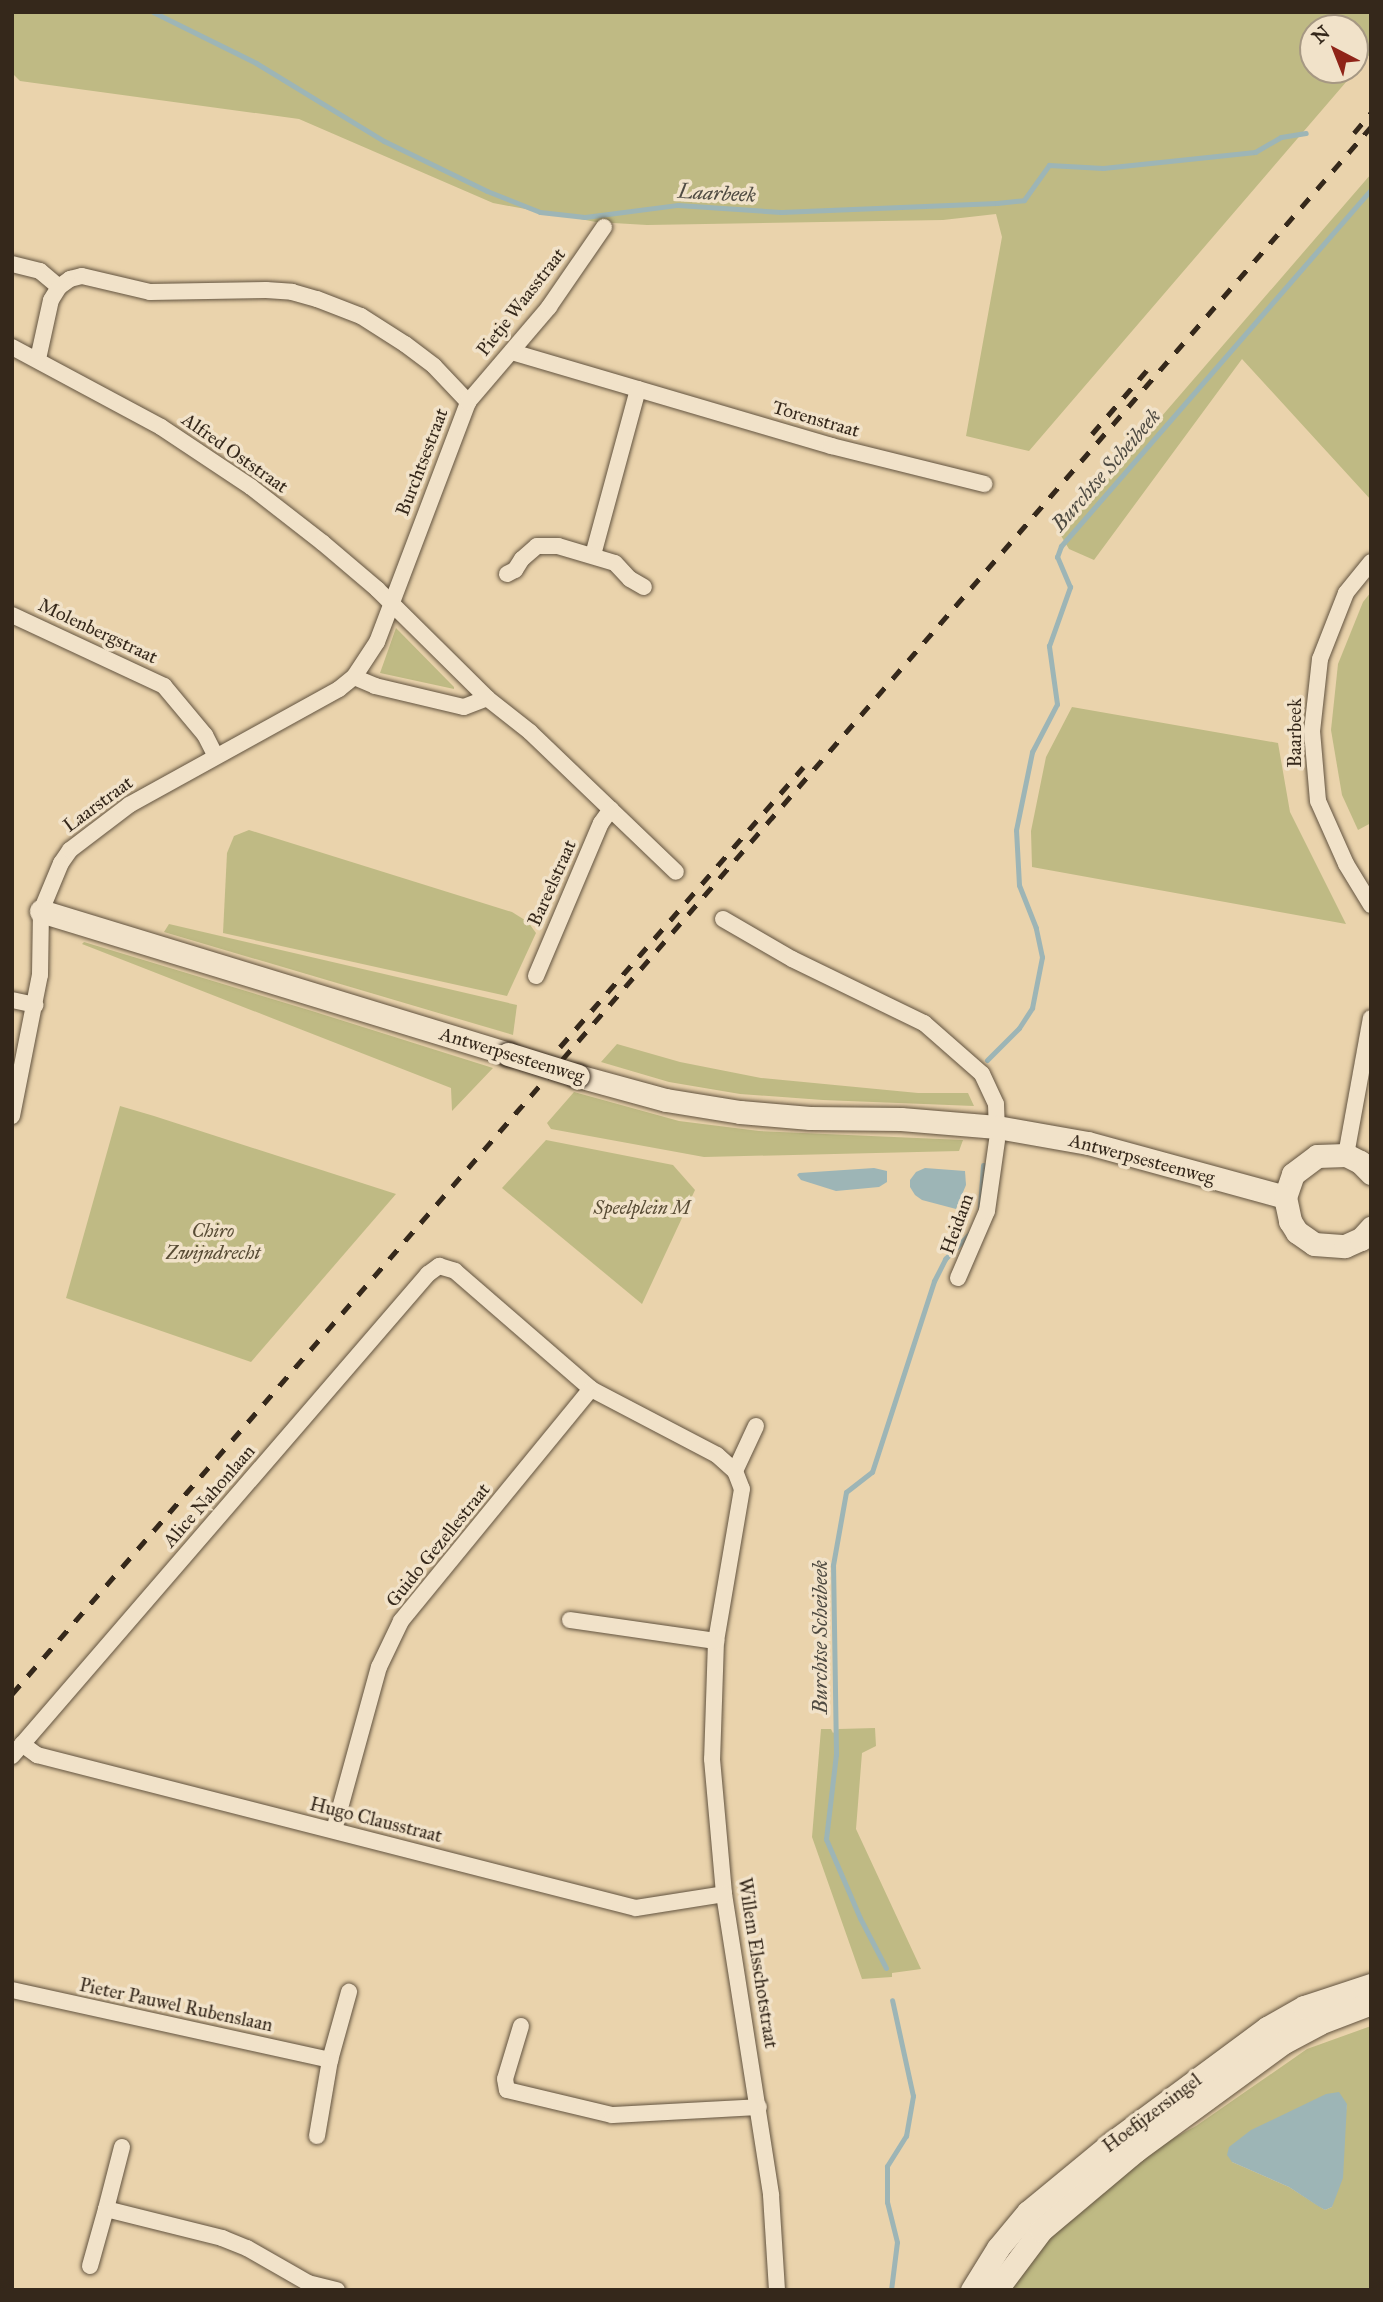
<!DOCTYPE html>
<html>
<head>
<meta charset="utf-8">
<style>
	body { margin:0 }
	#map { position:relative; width:1383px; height:2302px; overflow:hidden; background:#ead3ac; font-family:"IM FELL Great Primer",serif }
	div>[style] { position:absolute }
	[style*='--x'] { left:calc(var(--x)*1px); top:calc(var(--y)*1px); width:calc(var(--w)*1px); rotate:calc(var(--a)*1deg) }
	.green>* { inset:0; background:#bfba84 }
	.water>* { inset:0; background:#9db5b6 }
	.stream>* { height:5px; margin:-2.5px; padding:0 2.5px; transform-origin:2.5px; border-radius:2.5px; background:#9db5b6 }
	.roads { filter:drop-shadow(0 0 2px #62533f) drop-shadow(0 0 2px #62533f) }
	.street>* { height:16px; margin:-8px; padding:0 8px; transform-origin:8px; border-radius:8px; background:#f1e2c9 }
	.secondary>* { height:23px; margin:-11.5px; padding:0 11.5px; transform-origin:11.5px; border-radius:11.5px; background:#f1e2c9 }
	.rail>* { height:5px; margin-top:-2.5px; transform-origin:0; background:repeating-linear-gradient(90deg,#35281b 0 12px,transparent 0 24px) }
	.bridges { filter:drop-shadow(0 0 2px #35281b) drop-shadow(0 0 2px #35281b) }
	.secondary-bridge>* { height:23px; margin:-11.5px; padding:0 11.5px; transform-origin:11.5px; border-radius:11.5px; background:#f1e2c9 }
	span { translate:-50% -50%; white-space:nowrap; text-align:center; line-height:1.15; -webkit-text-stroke:7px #f1e2c9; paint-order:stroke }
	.street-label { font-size:19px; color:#35281b }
	.park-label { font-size:19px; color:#584c35; font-style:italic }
	.water-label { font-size:21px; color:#4f4b42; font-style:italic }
	.frame { position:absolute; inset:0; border:14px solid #35281b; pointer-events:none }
	.north { position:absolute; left:1299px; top:14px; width:70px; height:70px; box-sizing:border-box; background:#f1e2c9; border:2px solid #a69883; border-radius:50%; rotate:318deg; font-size:19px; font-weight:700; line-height:28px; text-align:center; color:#35281b }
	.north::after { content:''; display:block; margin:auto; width:24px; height:32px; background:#8f2418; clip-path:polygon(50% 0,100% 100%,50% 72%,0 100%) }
</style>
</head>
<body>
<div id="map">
	<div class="green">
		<i style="clip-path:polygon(evenodd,12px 12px,1371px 12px,1371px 53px,1029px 451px,966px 436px,1002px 237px,996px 214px,943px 220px,647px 225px,596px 222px,493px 203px,299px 119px,20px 81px,12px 73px,12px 12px,1313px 28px,1355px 28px,1355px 70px,1313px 70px,1313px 28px)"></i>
		<i style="clip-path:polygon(1371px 174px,1371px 500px,1242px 359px,1094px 560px,1069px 549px,1060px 534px)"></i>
		<i style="clip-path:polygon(1371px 592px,1371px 823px,1358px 830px,1342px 795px,1331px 730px,1338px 664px,1363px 602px)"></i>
		<i style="clip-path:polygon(396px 628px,454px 687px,454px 689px,380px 673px)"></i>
		<i style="clip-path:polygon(1072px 707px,1278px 743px,1290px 812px,1346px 924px,1032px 867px,1031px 831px,1046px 757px)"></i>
		<i style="clip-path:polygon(249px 830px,512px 912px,528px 922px,536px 933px,507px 996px,223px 933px,227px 853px,234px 836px)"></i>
		<i style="clip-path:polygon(169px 924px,517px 1005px,513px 1035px,164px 932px)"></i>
		<i style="clip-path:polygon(84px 942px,312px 1011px,493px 1068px,452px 1111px,451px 1088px,82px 944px)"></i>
		<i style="clip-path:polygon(617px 1044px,680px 1062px,761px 1078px,918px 1093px,968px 1093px,974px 1106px,823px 1100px,740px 1094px,669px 1082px,601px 1062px)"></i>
		<i style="clip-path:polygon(574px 1092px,679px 1121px,759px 1131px,963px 1140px,959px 1151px,704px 1157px,551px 1129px,547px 1123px)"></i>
		<i style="clip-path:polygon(120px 1106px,154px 1116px,396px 1194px,251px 1362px,66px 1298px)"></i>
		<i style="clip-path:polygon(546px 1140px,673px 1165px,695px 1190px,642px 1304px,502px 1188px)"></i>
		<i style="clip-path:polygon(875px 1728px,876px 1746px,862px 1753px,856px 1829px,921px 1969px,892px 1973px,892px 1977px,862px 1979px,812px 1837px,821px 1729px,831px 1729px,833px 1733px,839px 1729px)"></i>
		<i style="clip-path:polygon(evenodd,1371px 2026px,1371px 2290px,1005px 2290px,1032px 2252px,1137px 2158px,1196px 2126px,1307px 2049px,1371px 2026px,1347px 2104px,1332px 2207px,1325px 2210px,1289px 2187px,1232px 2162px,1347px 2104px)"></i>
	</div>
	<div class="water">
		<i style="clip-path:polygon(874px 1168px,887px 1171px,887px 1182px,879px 1187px,836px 1191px,801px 1180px,797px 1175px,799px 1173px)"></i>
		<i style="clip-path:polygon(925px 1168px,965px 1171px,966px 1185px,956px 1209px,922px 1200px,915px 1195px,910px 1187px,910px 1180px,916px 1172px)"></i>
		<i style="clip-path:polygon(1339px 2092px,1347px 2104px,1343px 2178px,1332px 2207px,1325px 2210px,1318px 2206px,1289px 2187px,1232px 2162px,1227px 2155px,1229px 2147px,1251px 2130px,1326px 2094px)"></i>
	</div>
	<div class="stream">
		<i style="--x:153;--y:12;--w:115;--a:26.3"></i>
		<i style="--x:256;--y:63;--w:150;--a:31.4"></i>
		<i style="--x:384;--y:141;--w:114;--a:25.9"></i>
		<i style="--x:487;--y:191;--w:57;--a:21.6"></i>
		<i style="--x:540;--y:212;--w:45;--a:6.3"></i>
		<i style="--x:585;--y:217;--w:94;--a:-7.4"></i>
		<i style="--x:678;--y:205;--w:103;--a:3.9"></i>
		<i style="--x:781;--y:212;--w:216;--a:-2.4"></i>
		<i style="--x:997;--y:203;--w:27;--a:-6"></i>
		<i style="--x:1024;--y:200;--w:43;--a:-54.5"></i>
		<i style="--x:1049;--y:165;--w:54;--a:3.2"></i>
		<i style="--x:1103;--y:168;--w:153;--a:-6"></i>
		<i style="--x:1255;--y:152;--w:30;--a:-30"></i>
		<i style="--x:1281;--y:137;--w:25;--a:-9"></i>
		<i style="--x:987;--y:1060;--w:45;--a:-45"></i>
		<i style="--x:1019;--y:1028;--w:24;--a:-57"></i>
		<i style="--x:1032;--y:1008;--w:52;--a:-78.9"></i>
		<i style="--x:1042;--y:957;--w:30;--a:-102"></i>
		<i style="--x:1036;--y:928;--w:46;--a:-111.6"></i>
		<i style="--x:1019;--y:885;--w:55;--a:-93.1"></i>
		<i style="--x:1016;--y:830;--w:80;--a:-78.4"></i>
		<i style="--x:1032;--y:752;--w:54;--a:-62.5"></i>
		<i style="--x:1057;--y:704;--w:59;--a:-97.9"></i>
		<i style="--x:1049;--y:646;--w:63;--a:-70.4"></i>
		<i style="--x:1070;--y:587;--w:33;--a:-113"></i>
		<i style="--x:1057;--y:557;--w:12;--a:-70"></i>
		<i style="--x:1061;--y:546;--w:472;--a:-49"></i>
		<i style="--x:980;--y:1207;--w:42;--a:-85.9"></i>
		<i style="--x:886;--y:1968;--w:56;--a:-117.5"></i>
		<i style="--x:860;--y:1918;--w:86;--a:-113.3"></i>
		<i style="--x:826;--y:1839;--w:86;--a:-83.3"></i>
		<i style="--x:836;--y:1754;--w:189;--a:-90.9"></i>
		<i style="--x:833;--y:1565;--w:74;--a:-79.9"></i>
		<i style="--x:846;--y:1492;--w:33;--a:-38"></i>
		<i style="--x:872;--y:1472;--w:201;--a:-72"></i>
		<i style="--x:934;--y:1281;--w:25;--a:-63"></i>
		<i style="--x:945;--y:1259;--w:39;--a:-46"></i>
		<i style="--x:891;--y:2290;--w:48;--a:-82.9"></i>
		<i style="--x:897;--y:2242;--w:41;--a:-104"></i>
		<i style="--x:887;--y:2202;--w:36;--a:-90"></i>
		<i style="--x:887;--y:2166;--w:36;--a:-58"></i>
		<i style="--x:906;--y:2136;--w:41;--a:-80.1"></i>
		<i style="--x:913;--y:2096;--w:98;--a:-102.3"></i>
	</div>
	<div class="roads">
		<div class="street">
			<i style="--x:12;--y:264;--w:29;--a:14"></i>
			<i style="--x:40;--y:271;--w:25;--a:40"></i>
			<i style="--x:59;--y:287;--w:14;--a:-36"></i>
			<i style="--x:70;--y:279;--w:12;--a:-14"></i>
			<i style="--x:82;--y:276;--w:70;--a:13.2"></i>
			<i style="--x:150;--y:292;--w:116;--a:-1"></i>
			<i style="--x:266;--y:290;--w:26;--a:4"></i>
			<i style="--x:292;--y:292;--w:26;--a:16"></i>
			<i style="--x:317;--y:299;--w:47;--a:21.1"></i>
			<i style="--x:361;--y:316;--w:52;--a:32.5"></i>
			<i style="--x:405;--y:344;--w:36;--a:37"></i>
			<i style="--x:434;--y:366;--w:50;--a:46.6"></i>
			<i style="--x:12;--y:347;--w:169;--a:28.2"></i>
			<i style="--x:161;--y:427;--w:108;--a:33.7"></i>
			<i style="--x:251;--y:487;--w:91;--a:37.9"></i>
			<i style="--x:323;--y:543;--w:71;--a:40.4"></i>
			<i style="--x:377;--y:589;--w:155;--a:44.7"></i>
			<i style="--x:487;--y:698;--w:55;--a:38.3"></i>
			<i style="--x:530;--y:732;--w:202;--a:43.8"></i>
			<i style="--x:512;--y:352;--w:333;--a:16.4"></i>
			<i style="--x:831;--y:446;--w:158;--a:13.9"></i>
			<i style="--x:38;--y:359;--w:60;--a:-77.6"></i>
			<i style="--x:51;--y:300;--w:15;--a:-58"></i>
			<i style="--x:593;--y:555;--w:172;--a:-74.8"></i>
			<i style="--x:1371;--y:562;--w:40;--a:129"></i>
			<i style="--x:1346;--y:593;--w:71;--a:111.5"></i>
			<i style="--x:1320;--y:659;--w:72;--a:96.3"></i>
			<i style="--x:1312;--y:731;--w:70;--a:85.1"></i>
			<i style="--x:1318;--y:801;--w:69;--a:66"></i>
			<i style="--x:1346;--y:864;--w:48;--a:58.6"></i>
			<i style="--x:507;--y:574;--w:9;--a:-27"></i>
			<i style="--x:515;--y:570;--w:13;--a:-58"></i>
			<i style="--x:522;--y:559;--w:20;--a:-41"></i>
			<i style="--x:537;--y:546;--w:21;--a:0"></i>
			<i style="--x:558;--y:546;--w:59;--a:16.6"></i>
			<i style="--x:615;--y:563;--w:22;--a:47"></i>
			<i style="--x:630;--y:579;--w:16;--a:30"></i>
			<i style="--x:12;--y:615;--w:168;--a:25"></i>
			<i style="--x:164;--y:686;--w:64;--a:50.1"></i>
			<i style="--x:205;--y:735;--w:22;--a:63"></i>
			<i style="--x:354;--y:677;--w:23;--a:23"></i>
			<i style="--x:375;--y:686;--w:91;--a:13.3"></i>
			<i style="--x:464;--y:707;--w:25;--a:-21"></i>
			<i style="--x:723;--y:919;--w:80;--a:30.1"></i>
			<i style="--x:792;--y:959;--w:147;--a:25.9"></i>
			<i style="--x:924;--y:1023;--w:77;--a:41.3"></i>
			<i style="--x:982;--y:1074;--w:33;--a:65"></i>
			<i style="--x:996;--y:1104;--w:23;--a:88"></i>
			<i style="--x:536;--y:976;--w:166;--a:-67"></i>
			<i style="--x:601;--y:823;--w:17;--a:-54"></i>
			<i style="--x:12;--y:1000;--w:24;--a:12"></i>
			<i style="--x:12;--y:1116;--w:144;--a:-78.8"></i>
			<i style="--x:40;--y:975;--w:64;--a:-89.1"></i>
			<i style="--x:41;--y:911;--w:52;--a:-67.4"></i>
			<i style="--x:61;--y:863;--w:16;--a:-55"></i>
			<i style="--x:70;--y:850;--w:74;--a:-37.3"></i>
			<i style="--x:129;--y:805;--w:240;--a:-28.9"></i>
			<i style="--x:339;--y:689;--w:19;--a:-39"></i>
			<i style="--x:354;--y:677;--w:42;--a:-56.7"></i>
			<i style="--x:377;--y:642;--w:257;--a:-69.2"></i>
			<i style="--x:468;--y:402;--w:125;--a:-49.5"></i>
			<i style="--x:549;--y:307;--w:97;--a:-55.5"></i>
			<i style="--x:1346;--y:1155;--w:139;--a:-79.7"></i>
			<i style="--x:958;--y:1278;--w:73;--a:-66.6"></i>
			<i style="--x:987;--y:1211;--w:71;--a:-81.9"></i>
			<i style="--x:756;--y:1426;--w:50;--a:115"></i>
			<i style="--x:735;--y:1471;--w:19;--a:69"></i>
			<i style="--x:742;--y:1489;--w:154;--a:99.7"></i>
			<i style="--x:716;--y:1641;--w:118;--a:91.9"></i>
			<i style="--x:712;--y:1759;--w:136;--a:84.9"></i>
			<i style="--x:724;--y:1894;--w:305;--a:81.1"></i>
			<i style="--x:771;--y:2195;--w:95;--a:86.4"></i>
			<i style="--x:570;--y:1620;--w:148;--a:8.2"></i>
			<i style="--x:22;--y:1744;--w:19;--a:36"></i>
			<i style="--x:37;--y:1755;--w:618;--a:14.33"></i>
			<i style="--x:636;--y:1908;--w:89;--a:-9"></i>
			<i style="--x:12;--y:1756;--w:637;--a:-49.2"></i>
			<i style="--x:428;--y:1274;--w:14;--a:-36"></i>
			<i style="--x:439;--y:1266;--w:17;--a:17"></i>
			<i style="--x:455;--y:1271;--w:180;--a:40.9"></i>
			<i style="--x:591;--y:1389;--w:142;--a:27.6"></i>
			<i style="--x:717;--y:1455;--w:24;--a:42"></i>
			<i style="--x:334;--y:1830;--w:169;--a:-74.6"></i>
			<i style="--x:379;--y:1667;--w:51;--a:-64.4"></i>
			<i style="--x:401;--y:1621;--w:300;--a:-50.7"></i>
			<i style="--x:12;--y:1990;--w:326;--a:12.4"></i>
			<i style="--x:330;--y:2060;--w:71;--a:-74.4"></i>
			<i style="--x:521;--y:2026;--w:55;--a:106.8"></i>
			<i style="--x:505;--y:2079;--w:11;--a:80"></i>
			<i style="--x:507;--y:2090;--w:108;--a:13.4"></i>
			<i style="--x:612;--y:2115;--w:147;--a:-3.1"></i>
			<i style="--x:317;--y:2136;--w:77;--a:-80.3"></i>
			<i style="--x:122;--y:2147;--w:64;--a:104.5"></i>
			<i style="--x:106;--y:2209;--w:120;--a:14"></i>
			<i style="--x:222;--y:2238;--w:27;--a:22"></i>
			<i style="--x:247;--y:2248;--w:70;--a:29.8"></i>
			<i style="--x:308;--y:2283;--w:30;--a:14"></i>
			<i style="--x:90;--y:2266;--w:59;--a:-74.3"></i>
		</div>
		<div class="secondary">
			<i style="--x:41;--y:911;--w:488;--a:17"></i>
			<i style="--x:578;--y:1076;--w:91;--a:15.3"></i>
			<i style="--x:666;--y:1100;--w:75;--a:9.2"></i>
			<i style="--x:740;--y:1112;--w:70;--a:4.9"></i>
			<i style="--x:810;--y:1118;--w:91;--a:0.6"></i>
			<i style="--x:901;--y:1119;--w:96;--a:4.8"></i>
			<i style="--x:997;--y:1127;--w:92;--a:10"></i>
			<i style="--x:1088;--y:1143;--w:204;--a:15.3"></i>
			<i style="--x:1371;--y:1173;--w:16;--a:-135"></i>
			<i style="--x:1360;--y:1162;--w:16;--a:-153"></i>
			<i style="--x:1346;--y:1155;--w:29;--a:178"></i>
			<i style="--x:1317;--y:1156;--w:30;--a:143"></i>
			<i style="--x:1293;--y:1174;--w:24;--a:109"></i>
			<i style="--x:1285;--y:1197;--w:25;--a:78"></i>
			<i style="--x:1290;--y:1221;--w:13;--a:58"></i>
			<i style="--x:1297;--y:1232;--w:21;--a:35"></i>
			<i style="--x:1314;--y:1244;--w:31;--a:4"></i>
			<i style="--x:1345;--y:1246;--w:17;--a:-24"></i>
			<i style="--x:1361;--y:1239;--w:15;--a:-48"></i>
			<i style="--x:972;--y:2290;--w:49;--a:-58.2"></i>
			<i style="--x:998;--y:2248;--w:47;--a:-50.2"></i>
			<i style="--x:1028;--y:2212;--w:110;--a:-39.5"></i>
			<i style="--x:1113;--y:2142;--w:192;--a:-36.5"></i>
			<i style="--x:1267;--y:2028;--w:43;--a:-29.6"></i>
			<i style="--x:1304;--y:2007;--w:71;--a:-18.2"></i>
			<i style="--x:996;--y:2290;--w:75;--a:-53.1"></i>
			<i style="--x:1041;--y:2230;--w:123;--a:-40"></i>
			<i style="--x:1135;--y:2151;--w:185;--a:-36.2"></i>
			<i style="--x:1284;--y:2042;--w:40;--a:-28"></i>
			<i style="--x:1319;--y:2023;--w:56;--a:-21"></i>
		</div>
	</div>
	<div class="rail">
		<i style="--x:1354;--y:133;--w:26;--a:-50"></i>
		<i style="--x:1092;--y:434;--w:84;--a:-49.3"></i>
		<i style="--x:560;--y:1047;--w:371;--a:-49"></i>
		<i style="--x:12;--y:1694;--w:2074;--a:-49.07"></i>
	</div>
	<div class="bridges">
		<div class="secondary-bridge">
			<i style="--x:508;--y:1054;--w:73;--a:17.4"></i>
		</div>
	</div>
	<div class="street-label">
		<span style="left:521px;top:302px;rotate:-52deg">Pietje Waasstraat</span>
		<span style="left:816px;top:419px;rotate:16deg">Torenstraat</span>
		<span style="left:235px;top:453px;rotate:35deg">Alfred Oststraat</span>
		<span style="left:422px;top:462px;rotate:-69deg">Burchtsestraat</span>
		<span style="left:98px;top:631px;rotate:25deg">Molenbergstraat</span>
		<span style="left:1295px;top:733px;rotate:-90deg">Baarbeek</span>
		<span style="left:98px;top:804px;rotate:-36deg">Laarstraat</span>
		<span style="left:552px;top:883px;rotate:-66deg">Bareelstraat</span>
		<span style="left:512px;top:1055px;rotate:17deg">Antwerpsesteenweg</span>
		<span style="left:1142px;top:1159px;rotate:15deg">Antwerpsesteenweg</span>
		<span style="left:957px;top:1224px;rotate:-70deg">Heidam</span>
		<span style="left:209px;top:1496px;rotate:-49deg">Alice Nahonlaan</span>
		<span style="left:438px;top:1545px;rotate:-51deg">Guido Gezellestraat</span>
		<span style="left:376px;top:1820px;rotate:14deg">Hugo Clausstraat</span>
		<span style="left:758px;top:1963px;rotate:81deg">Willem Elsschotstraat</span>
		<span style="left:176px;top:2005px;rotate:12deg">Pieter Pauwel Rubenslaan</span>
		<span style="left:1152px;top:2113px;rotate:-37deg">Hoefijzersingel</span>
	</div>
	<div class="park-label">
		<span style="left:642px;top:1208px">Speelplein M</span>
		<span style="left:213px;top:1242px">Chiro<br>Zwijndrecht</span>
	</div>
	<div class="water-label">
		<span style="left:717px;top:193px;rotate:3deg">Laarbeek</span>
		<span style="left:1106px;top:470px;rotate:-49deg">Burchtse Scheibeek</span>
		<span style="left:820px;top:1637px;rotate:-90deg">Burchtse Scheibeek</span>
	</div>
	<div class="frame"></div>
	<div class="north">N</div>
</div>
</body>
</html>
